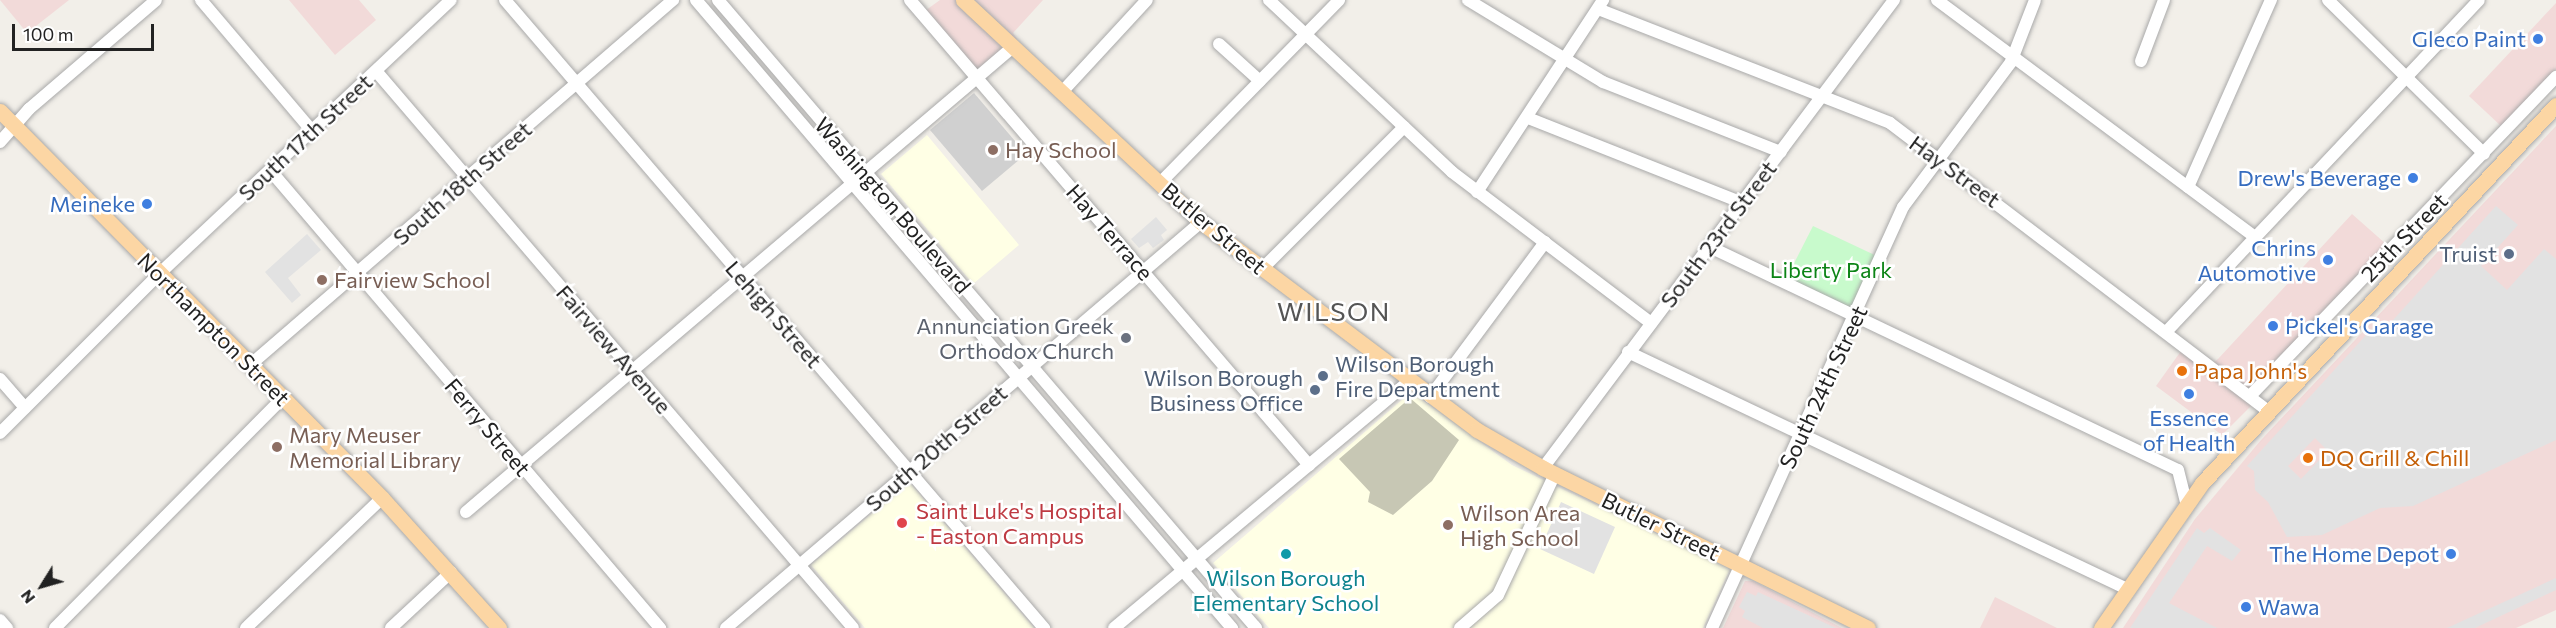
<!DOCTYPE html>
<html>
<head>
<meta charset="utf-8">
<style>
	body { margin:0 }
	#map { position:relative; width:2556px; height:628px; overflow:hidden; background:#f2efe9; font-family:Commissioner,sans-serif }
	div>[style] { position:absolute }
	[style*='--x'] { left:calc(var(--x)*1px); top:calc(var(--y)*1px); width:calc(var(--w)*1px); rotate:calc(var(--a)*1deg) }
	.commercial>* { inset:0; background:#f2dad9 }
	.education>* { inset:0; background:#ffffe5 }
	.religious>* { inset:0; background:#d0d0d0 }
	.construction>* { inset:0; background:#c7c7b4 }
	.park>* { inset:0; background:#c8facc }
	.parking>* { inset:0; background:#e2e2e2 }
	.roads { filter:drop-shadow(0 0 2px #a9a9a9) drop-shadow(0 0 2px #a9a9a9) }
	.minor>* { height:12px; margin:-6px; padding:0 6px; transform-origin:6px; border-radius:6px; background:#fff }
	.major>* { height:15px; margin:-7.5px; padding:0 7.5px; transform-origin:7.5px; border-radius:7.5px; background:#fcd6a4 }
	.dots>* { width:16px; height:16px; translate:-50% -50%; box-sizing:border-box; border:3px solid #fff; border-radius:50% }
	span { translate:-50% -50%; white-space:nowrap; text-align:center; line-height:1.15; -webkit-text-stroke:5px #fff; paint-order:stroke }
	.shop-label { font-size:22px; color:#366cbe }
	.right { translate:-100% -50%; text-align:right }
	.left { translate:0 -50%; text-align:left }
	.street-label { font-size:22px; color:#222 }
	.education-label { font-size:22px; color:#785e54 }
	.service-label { font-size:22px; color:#4e5e75 }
	.park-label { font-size:22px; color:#0c8416 }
	.worship-label { font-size:22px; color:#5b616d }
	.food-label { font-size:22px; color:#c56008 }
	.health-label { font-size:22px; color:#be3a42 }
	.culture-label { font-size:22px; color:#0d838f }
	.quarter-label { font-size:26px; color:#555; letter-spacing:1.5px }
	.north { position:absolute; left:12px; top:556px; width:60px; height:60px; -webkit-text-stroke:4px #fff; paint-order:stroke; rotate:233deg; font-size:16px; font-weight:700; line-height:24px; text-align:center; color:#222 }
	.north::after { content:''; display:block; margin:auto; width:21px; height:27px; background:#222; clip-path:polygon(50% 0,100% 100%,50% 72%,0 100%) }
	.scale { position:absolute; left:12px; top:24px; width:142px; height:27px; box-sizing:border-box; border:3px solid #222; border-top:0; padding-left:8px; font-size:18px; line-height:21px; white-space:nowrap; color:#222; -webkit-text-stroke:4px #fff; paint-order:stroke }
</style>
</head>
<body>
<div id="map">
	<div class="commercial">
		<i style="clip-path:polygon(0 0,69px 0,27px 33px)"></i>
		<i style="clip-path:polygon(289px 0,359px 0,376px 20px,335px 55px)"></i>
		<i style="clip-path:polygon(940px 0,1043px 0,1013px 33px,1017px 39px,973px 78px,922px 13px)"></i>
		<i style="clip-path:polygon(2556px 3px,2556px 69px,2502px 127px,2469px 96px)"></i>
		<i style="clip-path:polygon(2556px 126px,2556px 610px,2516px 628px,2123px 628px,2195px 519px,2261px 440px)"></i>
		<i style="clip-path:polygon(2352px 214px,2386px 244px,2252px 387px,2252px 405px,2222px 435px,2156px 386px,2181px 351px,2203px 370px,2218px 359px)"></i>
		<i style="clip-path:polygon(1745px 581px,1753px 581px,1842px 628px,1723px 628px)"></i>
		<i style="clip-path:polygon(1995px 597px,2057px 628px,1980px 628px)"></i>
	</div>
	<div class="education">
		<i style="clip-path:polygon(927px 135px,1019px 245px,973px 284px,881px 174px)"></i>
		<i style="clip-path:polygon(1411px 392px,1512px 465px,1730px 569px,1703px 628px,1269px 628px,1213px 563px)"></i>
		<i style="clip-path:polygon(909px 482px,1034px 628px,865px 628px,811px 565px)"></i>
	</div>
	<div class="religious">
		<i style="clip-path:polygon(974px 93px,1026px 154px,982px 191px,930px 130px)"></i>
	</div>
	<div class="construction">
		<i style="clip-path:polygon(1410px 398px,1459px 440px,1432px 481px,1393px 515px,1368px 502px,1370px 492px,1339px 459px)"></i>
	</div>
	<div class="park">
		<i style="clip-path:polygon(1813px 226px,1881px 258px,1855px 317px,1784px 283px)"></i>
	</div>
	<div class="parking">
		<i style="clip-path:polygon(evenodd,2496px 206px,2518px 225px,2481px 266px,2507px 290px,2544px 249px,2556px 259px,2556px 440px,2413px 506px,2380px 508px,2322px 535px,2287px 537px,2268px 502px,2255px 490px,2254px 471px,2247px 466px,2377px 323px,2385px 329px,2496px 206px,2315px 438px,2328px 451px,2301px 479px,2288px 466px,2315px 438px)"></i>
		<i style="clip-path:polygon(1156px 217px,1167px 230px,1161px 235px,1164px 240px,1153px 248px,1148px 242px,1139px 248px,1131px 239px)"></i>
		<i style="clip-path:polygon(307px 234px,321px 250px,288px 278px,301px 295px,292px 303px,265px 272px)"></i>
		<i style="clip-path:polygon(1561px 502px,1615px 527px,1594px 574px,1540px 549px)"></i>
		<i style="clip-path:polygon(2197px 528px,2204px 533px,2210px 528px,2241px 550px,2232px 561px,2207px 546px,2169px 603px,2217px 628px,2130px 628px)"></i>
		<i style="clip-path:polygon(2556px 578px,2556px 590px,2475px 628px,2447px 628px)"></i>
		<i style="clip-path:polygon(1747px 592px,1756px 596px,1758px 592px,1836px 628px,1763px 628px,1742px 617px,1745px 611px,1739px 607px)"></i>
	</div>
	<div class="roads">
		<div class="minor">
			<i style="--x:201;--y:0;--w:172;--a:49.7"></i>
			<i style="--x:505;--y:0;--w:828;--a:49.36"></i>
			<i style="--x:696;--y:0;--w:826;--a:49.52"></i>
			<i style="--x:718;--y:0;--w:827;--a:49.41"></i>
			<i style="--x:910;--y:0;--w:613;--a:49.37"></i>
			<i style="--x:1269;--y:0;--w:251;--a:43.2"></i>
			<i style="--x:1452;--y:172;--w:250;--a:37.2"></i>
			<i style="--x:1468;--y:0;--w:158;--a:31.3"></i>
			<i style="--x:1603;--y:82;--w:191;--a:21.5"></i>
			<i style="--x:1937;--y:0;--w:397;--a:36.7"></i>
			<i style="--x:2328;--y:0;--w:219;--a:44.6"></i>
			<i style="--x:1598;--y:9;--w:313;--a:21.3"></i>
			<i style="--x:1890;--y:123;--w:477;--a:37.3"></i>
			<i style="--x:1219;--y:44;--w:55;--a:42.1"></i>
			<i style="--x:2141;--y:61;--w:65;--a:-69.3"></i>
			<i style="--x:376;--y:71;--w:733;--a:49.42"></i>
			<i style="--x:1062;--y:92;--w:125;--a:-47.3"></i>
			<i style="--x:1528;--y:118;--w:231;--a:21.6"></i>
			<i style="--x:0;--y:142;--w:44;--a:-48.7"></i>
			<i style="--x:29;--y:109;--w:167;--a:-40.6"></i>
			<i style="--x:270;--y:170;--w:602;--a:49.58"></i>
			<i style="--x:1160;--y:183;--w:256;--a:-45.6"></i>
			<i style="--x:2188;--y:187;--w:205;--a:-66.1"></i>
			<i style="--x:1477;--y:192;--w:230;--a:-56.7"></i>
			<i style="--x:1710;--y:247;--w:518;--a:25.48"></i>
			<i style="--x:2178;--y:470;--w:33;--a:76"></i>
			<i style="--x:1262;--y:269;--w:201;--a:-45"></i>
			<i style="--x:2168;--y:330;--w:453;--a:-46.7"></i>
			<i style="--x:1628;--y:352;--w:550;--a:25.4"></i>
			<i style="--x:250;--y:365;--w:559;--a:-40.79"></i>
			<i style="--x:0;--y:379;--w:38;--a:49"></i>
			<i style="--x:2251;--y:395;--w:441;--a:-46.2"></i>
			<i style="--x:1430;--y:397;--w:193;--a:-53.4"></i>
			<i style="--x:0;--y:433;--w:225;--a:-45"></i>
			<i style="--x:159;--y:274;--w:400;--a:-43.2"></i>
			<i style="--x:1543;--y:468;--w:585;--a:-53.13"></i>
			<i style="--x:466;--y:512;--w:718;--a:-40.37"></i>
			<i style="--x:0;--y:620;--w:11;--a:49"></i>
			<i style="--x:55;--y:628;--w:324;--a:-45.3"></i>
			<i style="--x:246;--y:628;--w:188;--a:-43.7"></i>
			<i style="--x:391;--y:628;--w:82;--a:-43"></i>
			<i style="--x:726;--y:628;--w:625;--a:-40.52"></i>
			<i style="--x:1114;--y:628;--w:385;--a:-39.9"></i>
			<i style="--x:1460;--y:628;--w:50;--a:-41"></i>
			<i style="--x:1498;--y:595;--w:134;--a:-64.8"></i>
			<i style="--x:1712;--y:628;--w:462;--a:-65.6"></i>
			<i style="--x:1903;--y:207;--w:181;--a:-53.3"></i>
			<i style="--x:2011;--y:62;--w:66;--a:-68.8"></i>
		</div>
		<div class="major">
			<i style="--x:963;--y:0;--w:325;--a:43"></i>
			<i style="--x:1201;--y:222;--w:346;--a:37"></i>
			<i style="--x:1477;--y:430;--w:76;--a:29.9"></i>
			<i style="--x:1543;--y:468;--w:362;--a:26.2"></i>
			<i style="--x:0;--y:111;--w:544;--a:45.37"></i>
			<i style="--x:382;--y:498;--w:175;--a:48"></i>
			<i style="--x:2101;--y:628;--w:177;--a:-55.1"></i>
			<i style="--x:2202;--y:483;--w:518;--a:-46.88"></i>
		</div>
	</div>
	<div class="dots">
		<i style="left:2538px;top:39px;background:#3f7fe0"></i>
		<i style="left:993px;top:150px;background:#8d6e63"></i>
		<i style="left:2413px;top:178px;background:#3f7fe0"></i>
		<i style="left:147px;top:204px;background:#3f7fe0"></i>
		<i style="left:2509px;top:254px;background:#5c6f8a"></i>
		<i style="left:2328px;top:260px;background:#3f7fe0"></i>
		<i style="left:322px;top:280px;background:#8d6e63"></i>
		<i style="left:2273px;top:326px;background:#3f7fe0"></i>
		<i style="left:1126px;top:338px;background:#6b7280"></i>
		<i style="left:2182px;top:371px;background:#e8710a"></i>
		<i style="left:1323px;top:376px;background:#5c6f8a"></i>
		<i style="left:1315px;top:390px;background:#5c6f8a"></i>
		<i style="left:2189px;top:394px;background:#3f7fe0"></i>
		<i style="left:277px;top:447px;background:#8d6e63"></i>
		<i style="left:2308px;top:458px;background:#e8710a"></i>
		<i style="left:902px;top:523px;background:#e0444e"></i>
		<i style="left:1448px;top:525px;background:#8d6e63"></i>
		<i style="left:1286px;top:554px;background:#0f9aa8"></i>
		<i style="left:2451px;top:554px;background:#3f7fe0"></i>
		<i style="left:2246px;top:607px;background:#3f7fe0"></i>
	</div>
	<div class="shop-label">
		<span class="right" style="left:2526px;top:39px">Gleco Paint</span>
		<span class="right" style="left:2401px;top:178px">Drew's Beverage</span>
		<span class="right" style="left:135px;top:204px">Meineke</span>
		<span class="right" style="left:2316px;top:260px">Chrins<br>Automotive</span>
		<span class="left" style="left:2285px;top:326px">Pickel's Garage</span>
		<span style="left:2189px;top:430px">Essence<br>of Health</span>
		<span class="right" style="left:2439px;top:554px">The Home Depot</span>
		<span class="left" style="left:2258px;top:607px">Wawa</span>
	</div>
	<div class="street-label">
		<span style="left:305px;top:137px;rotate:-43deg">South 17th Street</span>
		<span style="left:1955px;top:171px;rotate:36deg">Hay Street</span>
		<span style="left:462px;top:183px;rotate:-41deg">South 18th Street</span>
		<span style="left:893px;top:205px;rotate:49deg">Washington Boulevard</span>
		<span style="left:1214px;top:228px;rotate:40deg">Butler Street</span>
		<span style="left:1110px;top:232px;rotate:49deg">Hay Terrace</span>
		<span style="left:1718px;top:234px;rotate:-53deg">South 23rd Street</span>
		<span style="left:2404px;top:237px;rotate:-46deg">25th Street</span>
		<span style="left:774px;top:314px;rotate:49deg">Lehigh Street</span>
		<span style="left:214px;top:329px;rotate:45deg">Northampton Street</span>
		<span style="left:614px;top:349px;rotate:49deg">Fairview Avenue</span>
		<span style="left:1823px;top:387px;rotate:-65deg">South 24th Street</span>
		<span style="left:488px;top:427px;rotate:50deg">Ferry Street</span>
		<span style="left:936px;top:448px;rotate:-41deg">South 20th Street</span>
		<span style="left:1661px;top:526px;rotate:26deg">Butler Street</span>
	</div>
	<div class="education-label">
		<span class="left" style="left:1005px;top:150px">Hay School</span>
		<span class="left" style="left:334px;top:280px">Fairview School</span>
		<span class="left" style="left:289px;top:447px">Mary Meuser<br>Memorial Library</span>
		<span class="left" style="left:1460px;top:525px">Wilson Area<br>High School</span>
	</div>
	<div class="service-label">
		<span class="right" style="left:2497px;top:254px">Truist</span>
		<span class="left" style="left:1335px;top:376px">Wilson Borough<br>Fire Department</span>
		<span class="right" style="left:1303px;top:390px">Wilson Borough<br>Business Office</span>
	</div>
	<div class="park-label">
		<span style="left:1831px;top:270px">Liberty Park</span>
	</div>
	<div class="worship-label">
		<span class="right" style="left:1114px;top:338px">Annunciation Greek<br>Orthodox Church</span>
	</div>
	<div class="food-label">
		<span class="left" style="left:2194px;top:371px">Papa John's</span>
		<span class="left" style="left:2320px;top:458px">DQ Grill &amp; Chill</span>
	</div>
	<div class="health-label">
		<span class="left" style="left:916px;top:523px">Saint Luke's Hospital<br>- Easton Campus</span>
	</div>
	<div class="culture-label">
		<span style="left:1286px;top:590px">Wilson Borough<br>Elementary School</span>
	</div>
	<div class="quarter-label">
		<span style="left:1334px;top:311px">WILSON</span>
	</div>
	<div class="north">N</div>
	<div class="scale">100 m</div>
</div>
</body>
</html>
